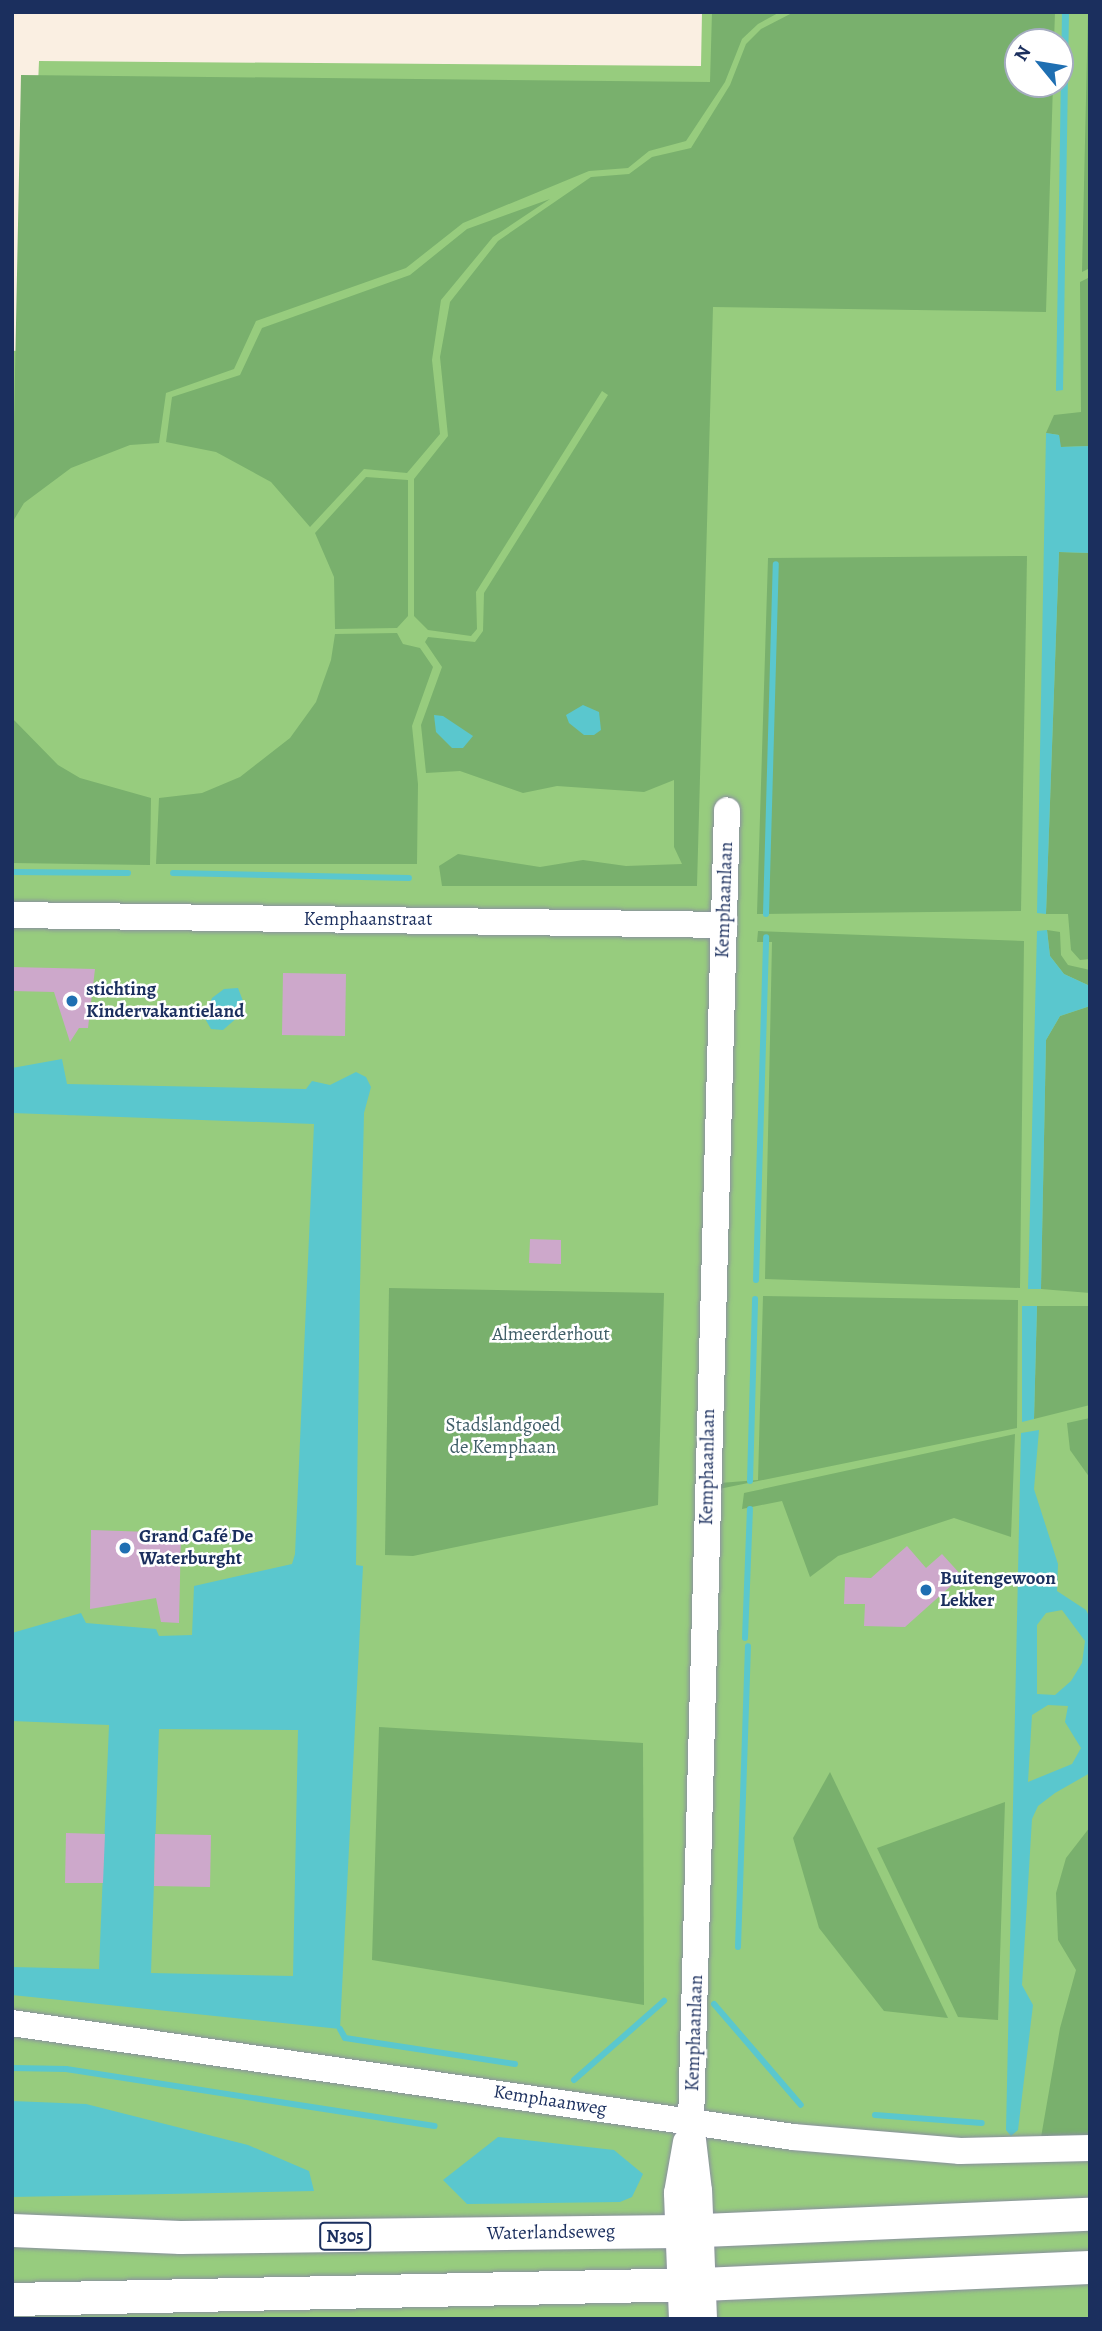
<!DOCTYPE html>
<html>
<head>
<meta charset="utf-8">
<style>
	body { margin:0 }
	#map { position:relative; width:1102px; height:2331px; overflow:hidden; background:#faefe2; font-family:Alegreya,serif }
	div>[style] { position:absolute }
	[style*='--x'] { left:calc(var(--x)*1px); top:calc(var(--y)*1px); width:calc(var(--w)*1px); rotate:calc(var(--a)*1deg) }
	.green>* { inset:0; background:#97cc7e }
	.forest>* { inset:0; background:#79b06d }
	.water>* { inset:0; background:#5ac7ce }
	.stream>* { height:6px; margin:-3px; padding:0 3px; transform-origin:3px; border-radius:3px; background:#5ac7ce }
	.building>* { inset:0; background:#cda8cb }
	.roads { filter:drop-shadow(0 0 2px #8a8fa0) drop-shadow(0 0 2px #8a8fa0) }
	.minor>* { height:26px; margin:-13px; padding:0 13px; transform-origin:13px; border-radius:13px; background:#fff }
	.major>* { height:33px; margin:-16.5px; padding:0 16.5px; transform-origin:16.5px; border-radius:16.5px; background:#fff }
	.dots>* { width:19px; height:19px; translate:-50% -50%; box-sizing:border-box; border:4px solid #fff; border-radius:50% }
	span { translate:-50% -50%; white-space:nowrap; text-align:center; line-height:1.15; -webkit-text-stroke:5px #fff; paint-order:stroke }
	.shield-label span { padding:2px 5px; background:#fff; border:2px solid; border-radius:5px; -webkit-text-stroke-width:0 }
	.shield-label { font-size:18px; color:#1b2f5e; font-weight:700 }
	.street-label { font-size:19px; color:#1b2f5e }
	.poi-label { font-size:19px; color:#1b2f5e; font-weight:700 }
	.left { translate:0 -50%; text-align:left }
	.park-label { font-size:19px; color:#405e68 }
	.frame { position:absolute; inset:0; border:14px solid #1b2f5e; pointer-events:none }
	.north { position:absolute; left:1004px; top:28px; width:70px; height:70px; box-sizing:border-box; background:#fff; border:2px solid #a4acbf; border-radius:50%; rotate:300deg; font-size:19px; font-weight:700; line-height:28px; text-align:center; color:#1b2f5e }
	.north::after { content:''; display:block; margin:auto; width:24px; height:32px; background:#1f6fb2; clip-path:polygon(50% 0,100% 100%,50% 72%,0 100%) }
</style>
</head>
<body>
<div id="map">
	<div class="green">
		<i style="clip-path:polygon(evenodd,702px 12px,1090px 12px,1090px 2319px,12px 2319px,12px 351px,27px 350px,39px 61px,701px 66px,702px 12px,1018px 42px,1060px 42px,1060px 84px,1018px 84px,1018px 42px)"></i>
	</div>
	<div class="forest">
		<i style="clip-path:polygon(712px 12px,780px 12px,758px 24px,742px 39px,725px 82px,686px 141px,649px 151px,628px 168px,589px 171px,463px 223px,406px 268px,256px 321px,234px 369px,166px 393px,159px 443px,130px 445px,71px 468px,24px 503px,12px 523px,21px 75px,710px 82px)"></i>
		<i style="clip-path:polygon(794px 12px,1055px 12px,1054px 42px,1018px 42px,1018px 84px,1053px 84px,1046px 312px,713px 307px,697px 886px,442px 886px,439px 866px,458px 854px,540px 867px,583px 860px,626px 866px,682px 864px,674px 847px,674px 780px,644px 792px,557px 786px,523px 793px,460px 771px,426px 773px,421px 725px,442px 667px,425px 642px,428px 637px,475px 642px,483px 631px,484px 593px,608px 395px,602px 391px,476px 592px,477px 629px,471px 636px,428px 630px,414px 616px,414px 479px,448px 436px,440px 357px,450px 302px,498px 241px,591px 177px,629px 174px,652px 157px,691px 148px,730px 85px,746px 44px,761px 29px)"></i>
		<i style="clip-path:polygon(1088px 12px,1090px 268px,1082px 272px)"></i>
		<i style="clip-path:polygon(550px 199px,493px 237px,441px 300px,432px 360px,440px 434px,407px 473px,364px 469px,310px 527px,271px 482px,216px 452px,166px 442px,172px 397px,240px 375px,262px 328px,410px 275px,467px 229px)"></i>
		<i style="clip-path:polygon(1090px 277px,1090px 446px,1060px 447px,1059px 435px,1046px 433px,1054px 415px,1081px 412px,1080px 282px)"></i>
		<i style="clip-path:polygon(366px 477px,408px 480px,408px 616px,397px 628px,335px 629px,334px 577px,315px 533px)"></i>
		<i style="clip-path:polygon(1059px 552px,1090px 553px,1090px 959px,1080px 960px,1071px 950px,1068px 914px,1046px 914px)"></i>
		<i style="clip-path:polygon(1027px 556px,1021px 911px,757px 914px,768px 558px)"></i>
		<i style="clip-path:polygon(397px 633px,403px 644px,420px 648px,433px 667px,412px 726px,418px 784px,417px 864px,156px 864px,159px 798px,202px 793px,240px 777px,290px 738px,316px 702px,331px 660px,335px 634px)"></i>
		<i style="clip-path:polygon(12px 718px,58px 765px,80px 778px,151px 798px,150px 865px,12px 863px)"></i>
		<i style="clip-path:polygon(1047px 930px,1060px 932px,1061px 955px,1068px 965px,1090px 970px,1090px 986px,1064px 974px,1050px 956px)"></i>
		<i style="clip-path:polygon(758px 931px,1024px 941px,1020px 1288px,765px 1279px,772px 942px,757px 942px)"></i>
		<i style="clip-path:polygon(1090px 1006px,1090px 1293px,1041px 1289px,1046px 1040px,1060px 1016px)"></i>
		<i style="clip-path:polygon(389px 1288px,664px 1293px,658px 1505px,413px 1556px,385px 1555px)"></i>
		<i style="clip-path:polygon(763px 1296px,1018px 1300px,1017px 1428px,719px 1489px,720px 1483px,758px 1480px)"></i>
		<i style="clip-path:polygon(1037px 1306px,1090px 1306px,1090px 1405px,1034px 1419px)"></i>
		<i style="clip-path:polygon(1090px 1418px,1090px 1478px,1070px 1450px,1067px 1423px)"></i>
		<i style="clip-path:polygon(1015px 1434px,1011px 1537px,954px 1518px,838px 1556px,810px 1577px,782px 1501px,742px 1509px,744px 1493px)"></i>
		<i style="clip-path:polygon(379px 1727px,643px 1743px,644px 2005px,372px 1960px)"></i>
		<i style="clip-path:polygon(830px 1772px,948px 2018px,884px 2011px,819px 1928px,793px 1838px)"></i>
		<i style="clip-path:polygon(1005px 1802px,998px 2020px,958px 2017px,877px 1848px)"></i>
		<i style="clip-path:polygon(1090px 1827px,1090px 2141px,1040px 2143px,1060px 2028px,1076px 1970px,1058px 1940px,1056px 1893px,1066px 1858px)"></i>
	</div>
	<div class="water">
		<i style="clip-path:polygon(1062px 12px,1069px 12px,1063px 390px,1056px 391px)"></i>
		<i style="clip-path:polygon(1046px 433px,1059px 435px,1061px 447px,1090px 446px,1090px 553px,1059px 552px,1046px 914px,1037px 913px)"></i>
		<i style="clip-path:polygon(583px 705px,599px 712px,601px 730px,594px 735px,584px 735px,569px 723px,566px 715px)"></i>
		<i style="clip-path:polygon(434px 715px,443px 716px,473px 736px,463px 748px,452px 748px,436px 732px)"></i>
		<i style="clip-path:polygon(1047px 930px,1050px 956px,1064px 974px,1090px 986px,1090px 1006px,1060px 1016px,1046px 1040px,1041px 1289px,1028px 1289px,1037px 931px)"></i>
		<i style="clip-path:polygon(238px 988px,243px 1001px,239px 1016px,223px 1030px,211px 1029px,204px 1017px,212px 998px,224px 989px)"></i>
		<i style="clip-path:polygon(evenodd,62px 1059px,67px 1084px,306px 1089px,312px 1081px,330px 1085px,356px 1072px,366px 1077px,371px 1087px,364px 1113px,360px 1287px,356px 1565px,363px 1566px,340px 2029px,12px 1995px,12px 1967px,99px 1969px,109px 1725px,12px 1721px,12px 1633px,81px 1613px,86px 1623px,156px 1629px,159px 1636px,192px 1635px,194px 1586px,292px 1564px,295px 1554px,314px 1124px,12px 1113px,12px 1068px,62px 1059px,159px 1729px,298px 1730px,293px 1976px,151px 1973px,159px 1729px)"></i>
		<i style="clip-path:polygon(1022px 1306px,1037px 1306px,1034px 1419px,1022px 1422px)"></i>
		<i style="clip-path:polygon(evenodd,1039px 1430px,1034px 1489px,1058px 1564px,1057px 1591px,1086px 1610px,1090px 1618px,1090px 1773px,1055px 1793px,1038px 1806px,1032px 1819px,1022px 1985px,1033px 2005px,1018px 2130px,1011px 2136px,1006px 2130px,1021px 1433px,1039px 1430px,1062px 1610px,1085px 1641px,1082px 1663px,1071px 1681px,1055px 1695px,1037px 1694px,1037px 1625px,1046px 1613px,1062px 1610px,1039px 1430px,1048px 1705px,1068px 1706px,1065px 1722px,1081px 1748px,1072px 1764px,1028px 1782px,1032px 1715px,1048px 1705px)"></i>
		<i style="clip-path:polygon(12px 2101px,86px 2104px,248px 2145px,309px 2171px,314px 2191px,12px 2197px)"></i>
		<i style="clip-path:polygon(498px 2137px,614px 2150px,643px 2174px,632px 2197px,620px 2202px,467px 2204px,443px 2180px)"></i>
	</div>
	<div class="stream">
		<i style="--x:12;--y:872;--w:116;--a:0.5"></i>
		<i style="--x:173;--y:873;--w:236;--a:1.2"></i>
		<i style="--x:766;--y:914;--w:350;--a:-88.4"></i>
		<i style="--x:756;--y:1280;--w:343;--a:-88.3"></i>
		<i style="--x:750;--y:1481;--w:182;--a:-88.4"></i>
		<i style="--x:745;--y:1638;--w:129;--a:-87.8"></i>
		<i style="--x:738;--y:1947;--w:301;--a:-88.1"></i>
		<i style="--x:714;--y:2004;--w:133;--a:49.3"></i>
		<i style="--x:340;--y:2029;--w:10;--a:61"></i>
		<i style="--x:345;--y:2038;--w:172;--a:8.7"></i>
		<i style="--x:12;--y:2068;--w:54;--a:1.1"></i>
		<i style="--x:66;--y:2069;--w:373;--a:8.8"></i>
		<i style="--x:574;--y:2080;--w:120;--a:-41.3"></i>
		<i style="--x:875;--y:2115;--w:107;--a:4.3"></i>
	</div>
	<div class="building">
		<i style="clip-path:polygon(12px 967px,95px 969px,88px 1028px,79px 1028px,70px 1042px,54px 992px,12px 991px)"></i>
		<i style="clip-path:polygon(283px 973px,346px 974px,345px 1036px,282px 1035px)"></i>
		<i style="clip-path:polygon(530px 1239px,561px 1240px,561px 1264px,529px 1263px)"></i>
		<i style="clip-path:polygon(91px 1530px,181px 1533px,179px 1623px,161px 1622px,156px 1598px,90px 1609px)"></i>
		<i style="clip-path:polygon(907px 1546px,926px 1568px,942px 1554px,962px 1576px,905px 1627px,864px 1626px,865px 1604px,844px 1604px,845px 1577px,871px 1578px)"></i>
		<i style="clip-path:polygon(66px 1833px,105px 1834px,103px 1883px,65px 1883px)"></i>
		<i style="clip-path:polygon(155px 1834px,211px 1835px,210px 1887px,154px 1886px)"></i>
	</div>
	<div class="roads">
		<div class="minor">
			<i style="--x:12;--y:915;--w:712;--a:0.8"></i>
			<i style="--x:12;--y:2023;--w:789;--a:8.3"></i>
			<i style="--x:793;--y:2137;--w:168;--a:4.8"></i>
			<i style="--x:960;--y:2151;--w:130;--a:-1.3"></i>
			<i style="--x:682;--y:2319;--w:126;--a:-92.3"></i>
			<i style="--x:677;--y:2193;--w:52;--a:-80"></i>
			<i style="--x:704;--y:2319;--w:128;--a:-92.2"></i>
			<i style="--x:699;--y:2191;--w:68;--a:-96.7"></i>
			<i style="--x:691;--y:2123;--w:1313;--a:-88.43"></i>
		</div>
		<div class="major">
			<i style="--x:12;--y:2230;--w:168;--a:2.4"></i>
			<i style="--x:180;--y:2237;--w:498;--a:-0.7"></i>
			<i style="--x:678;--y:2231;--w:412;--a:-2.4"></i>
			<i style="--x:12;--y:2299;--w:689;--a:-1.25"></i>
			<i style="--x:701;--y:2284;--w:389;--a:-2.5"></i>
		</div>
	</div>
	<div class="dots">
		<i style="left:72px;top:1001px;background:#1f6fb2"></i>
		<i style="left:125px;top:1548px;background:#1f6fb2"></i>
		<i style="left:926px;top:1590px;background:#1f6fb2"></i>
	</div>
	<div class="shield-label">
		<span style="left:345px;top:2236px">N305</span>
	</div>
	<div class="street-label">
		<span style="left:725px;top:900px;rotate:-88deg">Kemphaanlaan</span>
		<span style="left:368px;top:920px">Kemphaanstraat</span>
		<span style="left:708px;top:1467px;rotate:-89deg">Kemphaanlaan</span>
		<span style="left:695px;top:2033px;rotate:-88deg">Kemphaanlaan</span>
		<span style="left:550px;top:2101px;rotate:9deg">Kemphaanweg</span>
		<span style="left:551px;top:2233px;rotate:-1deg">Waterlandseweg</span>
	</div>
	<div class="poi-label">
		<span class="left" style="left:86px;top:1001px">stichting<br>Kindervakantieland</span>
		<span class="left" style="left:139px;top:1548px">Grand Café De<br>Waterburght</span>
		<span class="left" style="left:940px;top:1590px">Buitengewoon<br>Lekker</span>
	</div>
	<div class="park-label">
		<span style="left:551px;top:1335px">Almeerderhout</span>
		<span style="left:503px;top:1437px">Stadslandgoed<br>de Kemphaan</span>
	</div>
	<div class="frame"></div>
	<div class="north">N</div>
</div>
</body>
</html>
